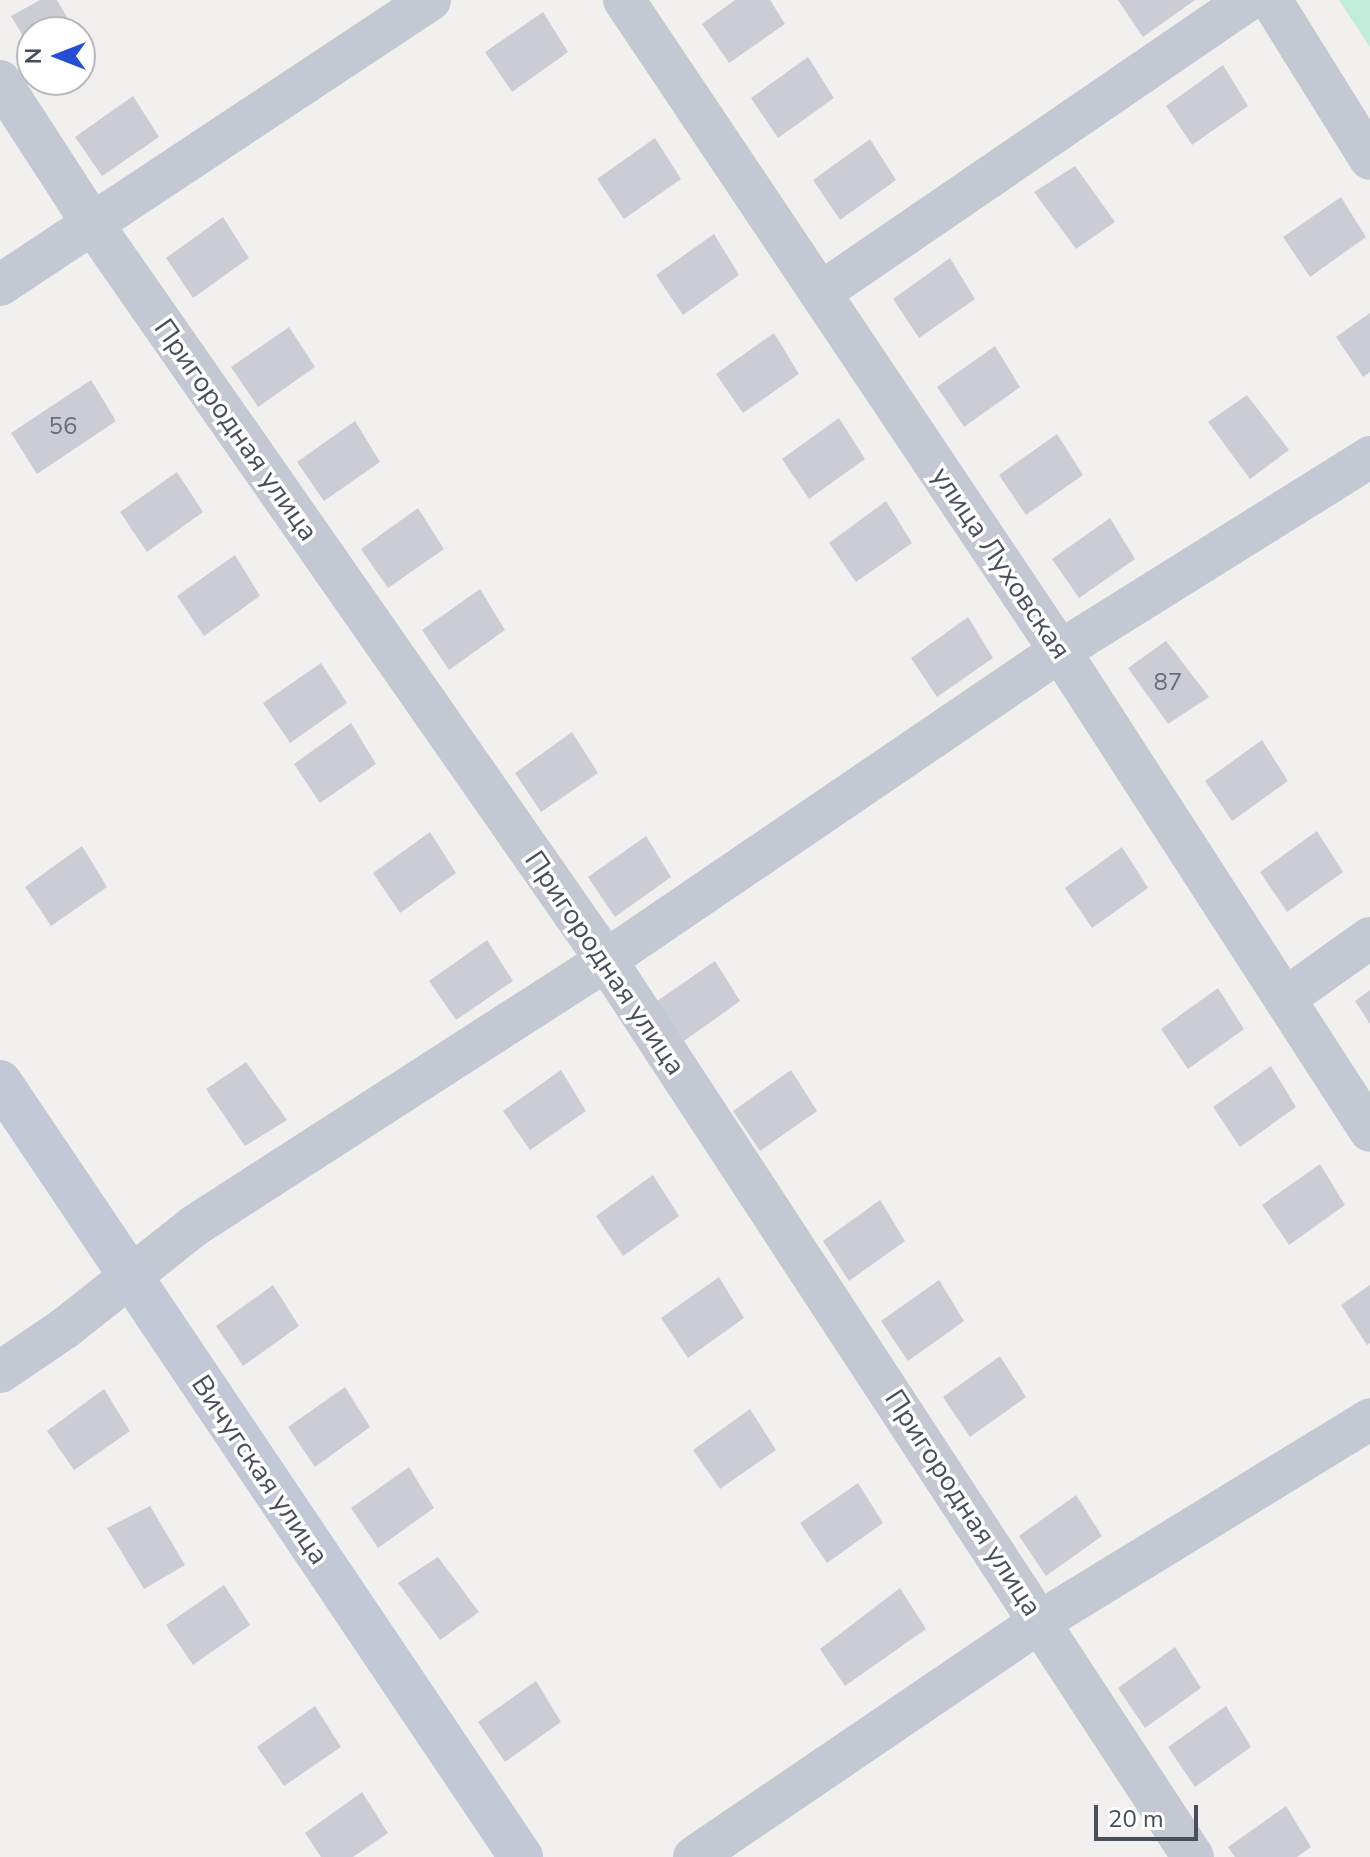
<!DOCTYPE html>
<html>
<head>
<meta charset="utf-8">
<style>
	body { margin:0 }
	#map { position:relative; width:1370px; height:1857px; overflow:hidden; background:#f1f0ef; font-family:"Nunito Sans",sans-serif }
	div>[style] { position:absolute }
	[style*='--x'] { left:calc(var(--x)*1px); top:calc(var(--y)*1px); width:calc(var(--w)*1px); rotate:calc(var(--a)*1deg) }
	.green>* { inset:0; background:#c1ecda }
	.building>* { inset:0; background:#cccdd4 }
	.street>* { height:42px; margin:-21px; padding:0 21px; transform-origin:21px; border-radius:21px; background:#c4c8d3 }
	.secondary>* { height:44px; margin:-22px; padding:0 22px; transform-origin:22px; border-radius:22px; background:#c3c8d6 }
	span { translate:-50% -50%; white-space:nowrap; text-align:center; line-height:1.15; -webkit-text-stroke:7px #fff; paint-order:stroke }
	.number-label { font-size:24px; color:#696e79 }
	.number-label span { -webkit-text-stroke-width:0 }
	.street-label { font-size:28px; color:#484e5b }
	.north { position:absolute; left:16px; top:16px; width:80px; height:80px; box-sizing:border-box; background:#fff; border:2px solid #b6b8bd; border-radius:50%; rotate:270deg; font-size:22px; font-weight:700; line-height:32px; text-align:center; color:#484e5b }
	.north::after { content:''; display:block; margin:auto; width:28px; height:36px; background:#264ed5; clip-path:polygon(50% 0,100% 100%,50% 72%,0 100%) }
	.scale { position:absolute; left:1094px; top:1805px; width:104px; height:36px; box-sizing:border-box; border:4px solid #484e5b; border-top:0; padding-left:10px; font-size:24px; line-height:28px; white-space:nowrap; color:#484e5b; -webkit-text-stroke:6px #fff; paint-order:stroke }
</style>
</head>
<body>
<div id="map">
	<div class="green">
		<i style="clip-path:polygon(1339px 0,1370px 0,1370px 47px)"></i>
	</div>
	<div class="building">
		<i style="clip-path:polygon(40px 0,57px 0,76px 32px,32px 32px,32px 51px,11px 16px)"></i>
		<i style="clip-path:polygon(735px 0,770px 0,785px 24px,729px 63px,702px 24px)"></i>
		<i style="clip-path:polygon(1118px 0,1195px 0,1143px 37px)"></i>
		<i style="clip-path:polygon(543px 12px,568px 52px,512px 92px,485px 52px)"></i>
		<i style="clip-path:polygon(808px 57px,834px 98px,778px 138px,751px 98px)"></i>
		<i style="clip-path:polygon(1223px 65px,1248px 106px,1192px 145px,1166px 106px)"></i>
		<i style="clip-path:polygon(133px 96px,159px 137px,102px 176px,75px 137px)"></i>
		<i style="clip-path:polygon(655px 138px,681px 179px,624px 219px,597px 179px)"></i>
		<i style="clip-path:polygon(870px 139px,896px 180px,840px 220px,813px 180px)"></i>
		<i style="clip-path:polygon(1075px 166px,1115px 222px,1076px 249px,1034px 192px)"></i>
		<i style="clip-path:polygon(1341px 197px,1366px 237px,1310px 277px,1283px 237px)"></i>
		<i style="clip-path:polygon(223px 217px,249px 258px,193px 298px,166px 258px)"></i>
		<i style="clip-path:polygon(714px 234px,739px 275px,683px 315px,656px 275px)"></i>
		<i style="clip-path:polygon(950px 258px,975px 299px,919px 338px,893px 299px)"></i>
		<i style="clip-path:polygon(1370px 313px,1370px 372px,1363px 377px,1336px 337px)"></i>
		<i style="clip-path:polygon(289px 327px,315px 367px,258px 407px,231px 367px)"></i>
		<i style="clip-path:polygon(774px 333px,799px 374px,743px 413px,716px 374px)"></i>
		<i style="clip-path:polygon(995px 346px,1020px 387px,964px 427px,937px 387px)"></i>
		<i style="clip-path:polygon(91px 380px,116px 421px,37px 474px,11px 433px)"></i>
		<i style="clip-path:polygon(1247px 395px,1289px 450px,1250px 479px,1208px 422px)"></i>
		<i style="clip-path:polygon(839px 418px,865px 459px,809px 499px,782px 459px)"></i>
		<i style="clip-path:polygon(355px 421px,380px 462px,324px 501px,297px 462px)"></i>
		<i style="clip-path:polygon(1057px 434px,1083px 475px,1026px 515px,999px 475px)"></i>
		<i style="clip-path:polygon(177px 472px,203px 512px,147px 552px,120px 512px)"></i>
		<i style="clip-path:polygon(886px 501px,912px 543px,856px 582px,829px 543px)"></i>
		<i style="clip-path:polygon(418px 508px,444px 549px,388px 588px,361px 549px)"></i>
		<i style="clip-path:polygon(1110px 518px,1135px 559px,1079px 598px,1052px 559px)"></i>
		<i style="clip-path:polygon(235px 555px,260px 596px,204px 636px,177px 596px)"></i>
		<i style="clip-path:polygon(480px 589px,505px 630px,449px 670px,422px 630px)"></i>
		<i style="clip-path:polygon(968px 617px,993px 658px,937px 697px,911px 658px)"></i>
		<i style="clip-path:polygon(1166px 641px,1209px 697px,1168px 724px,1128px 668px)"></i>
		<i style="clip-path:polygon(321px 663px,347px 703px,290px 743px,263px 703px)"></i>
		<i style="clip-path:polygon(351px 723px,376px 764px,320px 803px,294px 764px)"></i>
		<i style="clip-path:polygon(572px 732px,598px 773px,541px 812px,515px 773px)"></i>
		<i style="clip-path:polygon(1262px 740px,1288px 781px,1232px 821px,1205px 781px)"></i>
		<i style="clip-path:polygon(1317px 831px,1343px 872px,1287px 912px,1260px 872px)"></i>
		<i style="clip-path:polygon(430px 832px,456px 873px,400px 913px,373px 873px)"></i>
		<i style="clip-path:polygon(646px 836px,671px 877px,615px 917px,588px 877px)"></i>
		<i style="clip-path:polygon(82px 846px,107px 887px,51px 926px,25px 887px)"></i>
		<i style="clip-path:polygon(1122px 847px,1148px 888px,1092px 928px,1065px 888px)"></i>
		<i style="clip-path:polygon(487px 940px,513px 981px,456px 1020px,429px 981px)"></i>
		<i style="clip-path:polygon(715px 961px,740px 1001px,684px 1041px,657px 1001px)"></i>
		<i style="clip-path:polygon(1218px 988px,1244px 1029px,1188px 1069px,1161px 1029px)"></i>
		<i style="clip-path:polygon(1370px 990px,1370px 1024px,1355px 1001px)"></i>
		<i style="clip-path:polygon(246px 1062px,287px 1120px,245px 1146px,206px 1089px)"></i>
		<i style="clip-path:polygon(1271px 1066px,1296px 1107px,1240px 1147px,1213px 1107px)"></i>
		<i style="clip-path:polygon(561px 1070px,586px 1111px,530px 1150px,503px 1111px)"></i>
		<i style="clip-path:polygon(791px 1070px,817px 1111px,760px 1151px,733px 1111px)"></i>
		<i style="clip-path:polygon(1320px 1164px,1345px 1205px,1289px 1245px,1262px 1205px)"></i>
		<i style="clip-path:polygon(653px 1175px,679px 1216px,623px 1256px,596px 1216px)"></i>
		<i style="clip-path:polygon(880px 1200px,905px 1241px,849px 1281px,823px 1241px)"></i>
		<i style="clip-path:polygon(719px 1277px,744px 1318px,688px 1358px,661px 1318px)"></i>
		<i style="clip-path:polygon(939px 1280px,964px 1321px,908px 1361px,881px 1321px)"></i>
		<i style="clip-path:polygon(273px 1285px,299px 1326px,243px 1366px,216px 1326px)"></i>
		<i style="clip-path:polygon(1370px 1285px,1370px 1343px,1367px 1345px,1341px 1305px)"></i>
		<i style="clip-path:polygon(1000px 1356px,1026px 1397px,970px 1437px,943px 1397px)"></i>
		<i style="clip-path:polygon(345px 1387px,370px 1427px,315px 1467px,288px 1427px)"></i>
		<i style="clip-path:polygon(104px 1389px,130px 1431px,74px 1470px,47px 1431px)"></i>
		<i style="clip-path:polygon(750px 1409px,776px 1450px,720px 1489px,693px 1450px)"></i>
		<i style="clip-path:polygon(409px 1467px,434px 1508px,378px 1548px,351px 1508px)"></i>
		<i style="clip-path:polygon(858px 1483px,883px 1523px,827px 1563px,800px 1523px)"></i>
		<i style="clip-path:polygon(1076px 1495px,1102px 1536px,1046px 1576px,1019px 1536px)"></i>
		<i style="clip-path:polygon(150px 1506px,185px 1565px,144px 1589px,107px 1528px)"></i>
		<i style="clip-path:polygon(438px 1557px,479px 1612px,440px 1640px,398px 1583px)"></i>
		<i style="clip-path:polygon(224px 1585px,250px 1625px,193px 1665px,166px 1625px)"></i>
		<i style="clip-path:polygon(900px 1588px,926px 1629px,845px 1686px,820px 1649px)"></i>
		<i style="clip-path:polygon(1175px 1647px,1201px 1688px,1145px 1728px,1118px 1688px)"></i>
		<i style="clip-path:polygon(536px 1681px,561px 1722px,505px 1762px,478px 1722px)"></i>
		<i style="clip-path:polygon(315px 1706px,341px 1747px,284px 1786px,257px 1747px)"></i>
		<i style="clip-path:polygon(1226px 1706px,1251px 1747px,1195px 1787px,1168px 1747px)"></i>
		<i style="clip-path:polygon(362px 1792px,388px 1833px,353px 1857px,321px 1857px,305px 1833px)"></i>
		<i style="clip-path:polygon(1286px 1806px,1311px 1847px,1297px 1857px,1235px 1857px,1228px 1847px)"></i>
	</div>
	<div class="street">
		<i style="--x:624;--y:0;--w:784;--a:56.19"></i>
		<i style="--x:1060;--y:651;--w:571;--a:57.14"></i>
		<i style="--x:1271;--y:0;--w:187;--a:58.1"></i>
		<i style="--x:0;--y:81;--w:169;--a:57.1"></i>
		<i style="--x:92;--y:223;--w:899;--a:55.11"></i>
		<i style="--x:606;--y:960;--w:1072;--a:56.8"></i>
		<i style="--x:0;--y:285;--w:516;--a:-33.54"></i>
		<i style="--x:820;--y:293;--w:519;--a:-34.39"></i>
		<i style="--x:1287;--y:997;--w:102;--a:-35.4"></i>
		<i style="--x:0;--y:1372;--w:78;--a:-34.1"></i>
		<i style="--x:65;--y:1328;--w:164;--a:-38.3"></i>
		<i style="--x:194;--y:1226;--w:490;--a:-32.8"></i>
		<i style="--x:606;--y:960;--w:549;--a:-34.24"></i>
		<i style="--x:1060;--y:651;--w:366;--a:-32"></i>
		<i style="--x:694;--y:1857;--w:420;--a:-34.2"></i>
		<i style="--x:1041;--y:1621;--w:386;--a:-31.5"></i>
	</div>
	<div class="secondary">
		<i style="--x:0;--y:1082;--w:934;--a:56.09"></i>
	</div>
	<div class="number-label">
		<span style="left:63px;top:427px">56</span>
		<span style="left:1168px;top:683px">87</span>
	</div>
	<div class="street-label">
		<span style="left:236px;top:430px;rotate:55deg">Пригородная улица</span>
		<span style="left:1001px;top:563px;rotate:56deg">улица Луховская</span>
		<span style="left:605px;top:963px;rotate:56deg">Пригородная улица</span>
		<span style="left:260px;top:1470px;rotate:56deg">Вичугская улица</span>
		<span style="left:963px;top:1503px;rotate:57deg">Пригородная улица</span>
	</div>
	<div class="north">N</div>
	<div class="scale">20 m</div>
</div>
</body>
</html>
